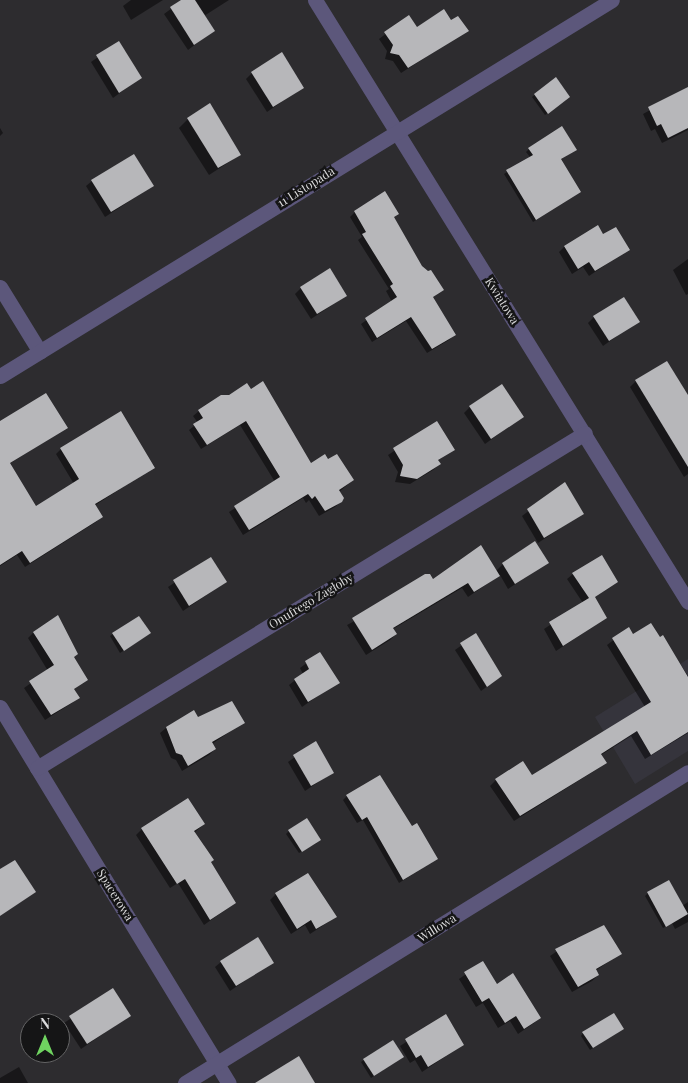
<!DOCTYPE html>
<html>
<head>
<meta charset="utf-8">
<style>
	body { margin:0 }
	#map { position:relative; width:688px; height:1083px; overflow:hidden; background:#2d2c2f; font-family:"Playfair Display",serif }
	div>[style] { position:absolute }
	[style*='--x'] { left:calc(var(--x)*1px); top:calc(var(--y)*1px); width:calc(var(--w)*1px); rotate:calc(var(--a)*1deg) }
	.built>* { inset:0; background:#35343c }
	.shadow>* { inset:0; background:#0007 }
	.building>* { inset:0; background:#b7b7ba }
	.street>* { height:15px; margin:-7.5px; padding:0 7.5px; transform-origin:7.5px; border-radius:7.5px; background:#5c577b }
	span { translate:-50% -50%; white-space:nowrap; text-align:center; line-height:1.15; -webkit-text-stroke:5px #151516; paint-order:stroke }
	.street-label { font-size:12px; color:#dbdbdc }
	.north { position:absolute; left:20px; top:1013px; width:50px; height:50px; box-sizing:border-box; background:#151516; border:1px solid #646465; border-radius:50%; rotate:0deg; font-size:14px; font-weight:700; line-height:20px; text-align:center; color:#dbdbdc }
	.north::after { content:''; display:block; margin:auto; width:18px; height:22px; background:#6fd360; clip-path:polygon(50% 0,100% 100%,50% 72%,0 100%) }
</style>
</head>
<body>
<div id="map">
	<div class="built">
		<i style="clip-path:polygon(688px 659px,688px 751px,635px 784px,595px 717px)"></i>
	</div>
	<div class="shadow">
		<i style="clip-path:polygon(131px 0,163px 0,131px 20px,123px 6px)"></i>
		<i style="clip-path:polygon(183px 0,229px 0,204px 16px,213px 31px,188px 50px,164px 14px)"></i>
		<i style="clip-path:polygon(408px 17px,416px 29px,451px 22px,467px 31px,401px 73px,393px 61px,385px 59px,387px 51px,379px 39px)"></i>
		<i style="clip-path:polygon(118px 43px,140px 78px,113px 98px,91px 62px)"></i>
		<i style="clip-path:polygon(252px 73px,303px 87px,267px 112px,246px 79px)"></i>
		<i style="clip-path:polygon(555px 79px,566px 100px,545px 115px,532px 97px)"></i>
		<i style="clip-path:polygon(688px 89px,688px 130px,662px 143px,655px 129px,651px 131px,643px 114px)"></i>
		<i style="clip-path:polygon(188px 119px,240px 155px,209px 175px,179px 128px)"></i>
		<i style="clip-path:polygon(0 128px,3px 133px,0 136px)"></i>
		<i style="clip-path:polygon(529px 149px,572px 152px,560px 160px,580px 192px,533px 222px,504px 174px,530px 157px,526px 152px)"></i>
		<i style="clip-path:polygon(92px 181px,153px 186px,105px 217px,86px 186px)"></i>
		<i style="clip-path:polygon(355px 212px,393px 217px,421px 266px,442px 290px,432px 298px,454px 335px,449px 340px,427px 353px,406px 321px,372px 342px,361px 324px,392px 302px,386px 291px,389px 289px,358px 240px,362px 237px,350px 217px)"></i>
		<i style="clip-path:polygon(603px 236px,629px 249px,589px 276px,583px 267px,572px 274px,559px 252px,564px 247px)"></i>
		<i style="clip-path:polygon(688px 259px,688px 294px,686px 295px,673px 270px)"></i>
		<i style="clip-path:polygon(301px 288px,346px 296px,311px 319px,295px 294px)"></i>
		<i style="clip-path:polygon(594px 317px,638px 321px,603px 346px,588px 323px)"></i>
		<i style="clip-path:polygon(636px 381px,688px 398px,688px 474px,684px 477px,630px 387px)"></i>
		<i style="clip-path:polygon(247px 385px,310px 465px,353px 480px,339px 492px,341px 501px,335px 507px,319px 516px,309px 500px,306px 503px,303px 498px,243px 535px,229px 512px,275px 482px,240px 425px,201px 449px,189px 430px,198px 423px,193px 416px,199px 411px)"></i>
		<i style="clip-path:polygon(470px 407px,522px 417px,485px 444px,464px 413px)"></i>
		<i style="clip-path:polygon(0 422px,66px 428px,9px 464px,36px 508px,74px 484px,56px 454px,61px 449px,154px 467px,94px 506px,101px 517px,96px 522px,25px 567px,17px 555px,0 566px)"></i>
		<i style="clip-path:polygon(437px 423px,453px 449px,437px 461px,439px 464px,433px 470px,410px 484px,395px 482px,398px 472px,388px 455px)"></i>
		<i style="clip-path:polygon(564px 484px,583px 513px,538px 543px,522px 516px)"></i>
		<i style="clip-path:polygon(210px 559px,226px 582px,183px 611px,168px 587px)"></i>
		<i style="clip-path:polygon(547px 563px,508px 589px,500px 575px,468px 597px,462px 588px,393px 629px,396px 634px,390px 640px,366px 655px,347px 625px,432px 580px,496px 571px,503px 564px)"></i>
		<i style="clip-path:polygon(573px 574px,616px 582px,594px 598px,606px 618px,556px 651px,544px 629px,583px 603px,567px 579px)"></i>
		<i style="clip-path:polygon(139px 617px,146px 636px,120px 653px,110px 636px)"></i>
		<i style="clip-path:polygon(628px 629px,633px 636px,663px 637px,688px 676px,688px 733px,645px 759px,631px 736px,601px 755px,605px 762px,599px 768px,514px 821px,490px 786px,496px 780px,531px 777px,645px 707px,607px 645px)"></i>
		<i style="clip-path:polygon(33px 633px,73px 658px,86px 680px,73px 690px,78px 698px,72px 703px,45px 720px,24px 688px,48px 671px,28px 638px)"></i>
		<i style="clip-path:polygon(476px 635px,501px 676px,481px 691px,455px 650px)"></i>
		<i style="clip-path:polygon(320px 653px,338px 682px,302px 707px,289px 685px,303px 674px,300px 668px)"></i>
		<i style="clip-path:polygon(198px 718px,244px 722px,212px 744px,215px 749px,209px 755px,182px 771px,176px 760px,171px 758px,160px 733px,166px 728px)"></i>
		<i style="clip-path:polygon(315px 743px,332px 773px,305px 791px,288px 762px)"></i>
		<i style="clip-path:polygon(347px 796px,411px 828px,437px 859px,399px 883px,363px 820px,357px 823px,343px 800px)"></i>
		<i style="clip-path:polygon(204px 824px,194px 833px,235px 903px,204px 925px,178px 883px,170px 888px,136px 835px,142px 829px)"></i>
		<i style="clip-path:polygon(289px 831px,317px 843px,299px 853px,286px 834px)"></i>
		<i style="clip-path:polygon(0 871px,35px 892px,0 916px)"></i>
		<i style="clip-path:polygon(648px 893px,682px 906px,688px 902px,688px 922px,675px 929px,672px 923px,663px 928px,645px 896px)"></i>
		<i style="clip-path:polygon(276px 894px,336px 917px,310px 934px,305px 925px,291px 934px,270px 900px)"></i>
		<i style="clip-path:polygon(576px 938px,620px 954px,595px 971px,598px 975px,592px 981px,572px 992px,550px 956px)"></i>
		<i style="clip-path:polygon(221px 962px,272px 962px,230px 991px,215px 967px)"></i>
		<i style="clip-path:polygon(482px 963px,496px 986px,540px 1018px,534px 1023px,518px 1034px,510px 1021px,498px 1028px,483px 1003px,476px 1007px,459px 979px)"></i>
		<i style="clip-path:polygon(113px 990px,129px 1016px,81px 1049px,64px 1023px)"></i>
		<i style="clip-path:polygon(446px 1016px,463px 1045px,422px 1072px,415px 1060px,410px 1063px,400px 1046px)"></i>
		<i style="clip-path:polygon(619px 1031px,590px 1050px,581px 1036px,583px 1033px)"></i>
		<i style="clip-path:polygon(399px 1059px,371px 1078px,361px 1062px,364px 1060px)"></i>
		<i style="clip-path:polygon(19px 1067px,28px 1083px,0 1083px,0 1078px)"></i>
	</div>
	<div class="building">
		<i style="clip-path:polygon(181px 0,195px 0,215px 31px,194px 45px,170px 7px)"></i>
		<i style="clip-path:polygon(444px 9px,451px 20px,458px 16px,469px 31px,408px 68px,399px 55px,390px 53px,393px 45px,384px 32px,409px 15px,417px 27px)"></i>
		<i style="clip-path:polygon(119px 41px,142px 78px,119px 93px,96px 55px)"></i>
		<i style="clip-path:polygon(282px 52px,304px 88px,273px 107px,251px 72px)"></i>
		<i style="clip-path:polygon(556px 77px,570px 97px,548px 114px,534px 94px)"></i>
		<i style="clip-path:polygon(688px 87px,688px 128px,668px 138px,661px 124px,657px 126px,648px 107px)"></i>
		<i style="clip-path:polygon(210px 103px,241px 155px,218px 168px,187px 118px)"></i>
		<i style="clip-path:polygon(562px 126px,577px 150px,561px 159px,581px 192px,536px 220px,506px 170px,533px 155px,528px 148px)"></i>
		<i style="clip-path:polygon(134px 154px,154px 186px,111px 212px,91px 180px)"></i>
		<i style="clip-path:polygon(385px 191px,399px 214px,394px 217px,422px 266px,428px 271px,431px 270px,444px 290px,433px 297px,456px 335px,432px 349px,411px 317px,377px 338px,365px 318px,397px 297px,390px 286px,393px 284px,362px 234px,366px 232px,354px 211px)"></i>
		<i style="clip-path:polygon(598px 225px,603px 234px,616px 227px,630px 250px,595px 271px,589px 262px,578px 269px,564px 246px)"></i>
		<i style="clip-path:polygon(330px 268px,347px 296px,317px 314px,300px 287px)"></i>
		<i style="clip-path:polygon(624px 297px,640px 322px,609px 341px,593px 316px)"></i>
		<i style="clip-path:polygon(667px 361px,688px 395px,688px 467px,635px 380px)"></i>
		<i style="clip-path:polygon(263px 381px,311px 463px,325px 454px,328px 459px,337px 454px,354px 480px,339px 490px,344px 498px,342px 502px,325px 511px,315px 496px,312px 499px,308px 494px,249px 530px,234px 506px,280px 477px,246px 421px,207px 445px,193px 424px,203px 418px,198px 410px,221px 395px,229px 395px,247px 383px,251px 389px)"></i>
		<i style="clip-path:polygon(502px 384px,524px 417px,491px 439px,469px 406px)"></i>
		<i style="clip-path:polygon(46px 393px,68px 428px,10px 463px,36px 506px,79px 479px,60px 448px,121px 411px,155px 468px,95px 504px,103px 517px,30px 563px,22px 551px,0 565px,0 421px)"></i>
		<i style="clip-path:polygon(437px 421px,455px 450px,438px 460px,441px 464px,417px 479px,400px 476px,403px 465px,393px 448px)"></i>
		<i style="clip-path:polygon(565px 482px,584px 514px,544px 538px,527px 509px)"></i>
		<i style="clip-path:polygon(535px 541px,549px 563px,515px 584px,502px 563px)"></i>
		<i style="clip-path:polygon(481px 545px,500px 576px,474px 592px,468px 583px,393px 628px,397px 634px,372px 650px,352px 618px,425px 574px,430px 574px,433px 579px)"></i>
		<i style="clip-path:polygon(602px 555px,618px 582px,595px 597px,607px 618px,563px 646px,549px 622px,589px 598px,572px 573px)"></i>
		<i style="clip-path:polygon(211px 557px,227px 582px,189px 606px,173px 580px)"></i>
		<i style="clip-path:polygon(58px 615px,78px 654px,74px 657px,88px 680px,74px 689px,80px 698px,51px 715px,29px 681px,54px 665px,33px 632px)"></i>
		<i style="clip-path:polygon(139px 616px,151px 633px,124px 651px,112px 633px)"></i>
		<i style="clip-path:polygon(651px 623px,660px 637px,663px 635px,688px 677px,688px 732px,651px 755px,637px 731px,601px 754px,607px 763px,520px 816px,495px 779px,523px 761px,532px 775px,651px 702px,612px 638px,629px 627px,633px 634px)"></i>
		<i style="clip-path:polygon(476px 633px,502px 676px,487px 687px,460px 643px)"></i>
		<i style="clip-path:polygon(320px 652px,340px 683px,308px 702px,294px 679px,309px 669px,305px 661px)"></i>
		<i style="clip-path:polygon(232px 701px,245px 723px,212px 742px,216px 749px,188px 766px,182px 755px,176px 753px,166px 727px,194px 710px,198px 717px)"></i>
		<i style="clip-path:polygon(316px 741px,334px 773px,311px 786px,293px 755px)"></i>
		<i style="clip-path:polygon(380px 775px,412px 826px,417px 823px,438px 859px,403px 880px,367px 817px,362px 820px,346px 795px)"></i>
		<i style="clip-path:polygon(188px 798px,205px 824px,194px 831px,214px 860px,211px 862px,236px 903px,210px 920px,185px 879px,177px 884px,141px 828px)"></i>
		<i style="clip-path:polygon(307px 818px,321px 840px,302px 852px,288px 830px)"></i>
		<i style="clip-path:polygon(15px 860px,36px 892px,0 916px,0 869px)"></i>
		<i style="clip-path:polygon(308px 873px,337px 917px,316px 929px,311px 920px,297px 929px,275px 893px)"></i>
		<i style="clip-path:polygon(669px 880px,688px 914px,666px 927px,647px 892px)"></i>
		<i style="clip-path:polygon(604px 925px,622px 954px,596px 969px,599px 975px,578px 987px,555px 949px)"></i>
		<i style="clip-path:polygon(258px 937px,274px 963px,236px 986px,220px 961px)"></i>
		<i style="clip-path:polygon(483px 961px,497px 984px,513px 973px,541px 1018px,524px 1029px,516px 1016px,505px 1023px,489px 998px,482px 1002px,464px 972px)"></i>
		<i style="clip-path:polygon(113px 988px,131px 1016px,87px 1044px,69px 1016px)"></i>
		<i style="clip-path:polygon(614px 1013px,624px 1029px,593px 1048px,582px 1032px)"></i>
		<i style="clip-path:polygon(446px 1014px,464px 1045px,428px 1067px,421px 1055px,416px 1058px,405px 1039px)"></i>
		<i style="clip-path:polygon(393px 1040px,404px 1057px,374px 1076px,363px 1059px)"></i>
		<i style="clip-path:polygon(299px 1056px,315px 1083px,255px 1083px)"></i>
	</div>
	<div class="street">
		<i style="--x:315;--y:0;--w:708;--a:58.22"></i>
		<i style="--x:0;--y:287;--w:76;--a:58.4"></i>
		<i style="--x:0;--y:376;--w:718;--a:-31.57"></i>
		<i style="--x:0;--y:707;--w:440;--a:58.7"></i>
		<i style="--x:37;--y:768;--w:642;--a:-31.44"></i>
		<i style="--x:185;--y:1083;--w:591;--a:-31.73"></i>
	</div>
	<div class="street-label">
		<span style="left:306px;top:187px;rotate:-32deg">11 Listopada</span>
		<span style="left:502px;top:301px;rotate:58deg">Kwiatowa</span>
		<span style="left:311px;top:601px;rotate:-31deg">Onufrego Zagłoby</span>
		<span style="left:115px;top:895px;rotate:58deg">Spacerowa</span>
		<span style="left:437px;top:928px;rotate:-32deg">Willowa</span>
	</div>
	<div class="north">N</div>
</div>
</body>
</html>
